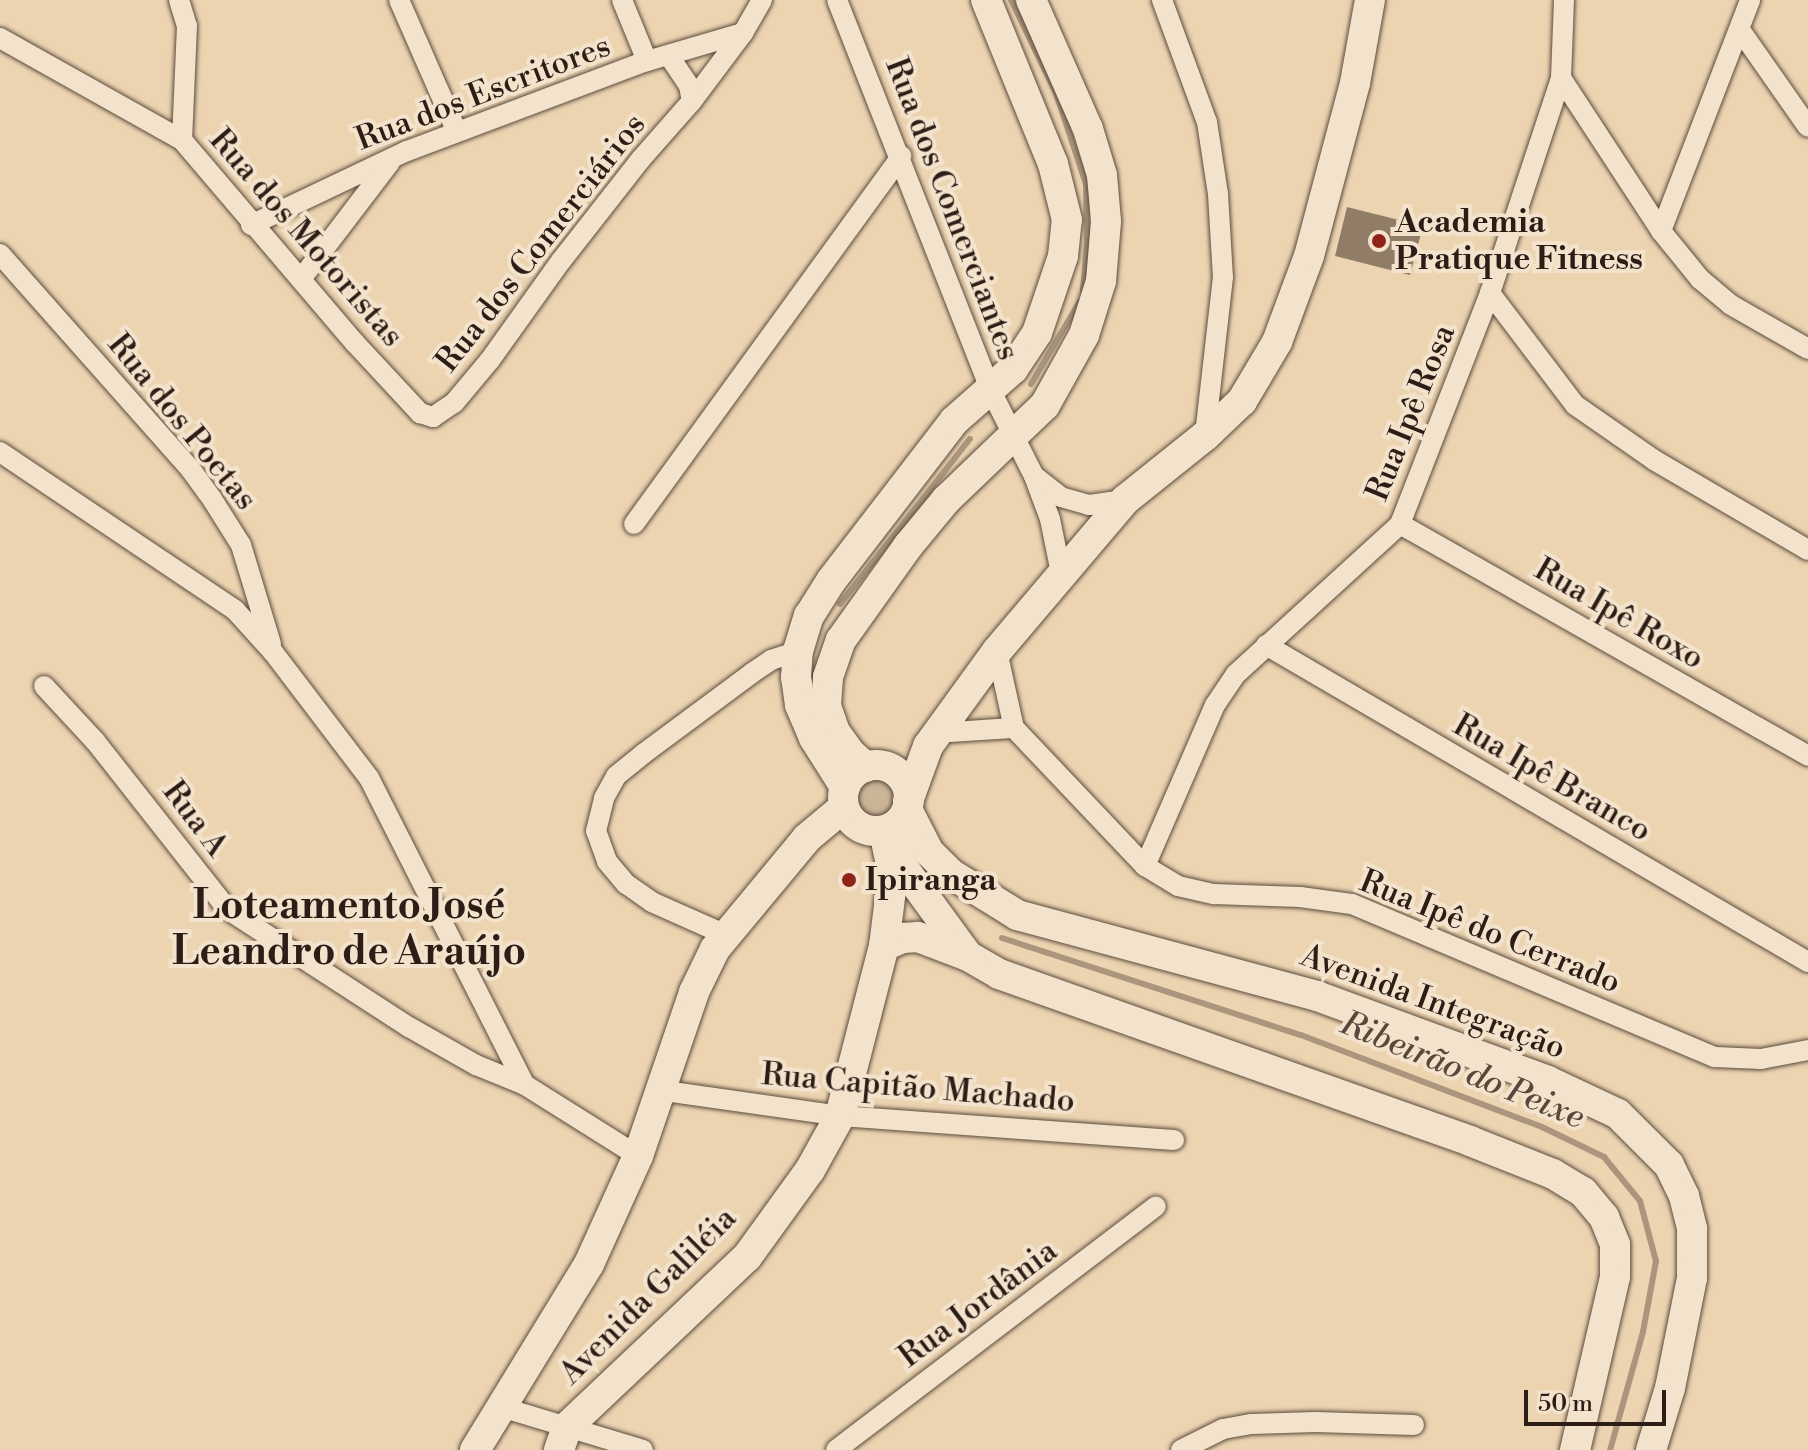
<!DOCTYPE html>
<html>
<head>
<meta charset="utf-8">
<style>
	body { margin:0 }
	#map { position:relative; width:1808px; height:1450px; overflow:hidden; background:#ecd4b1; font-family:"Libre Bodoni",serif }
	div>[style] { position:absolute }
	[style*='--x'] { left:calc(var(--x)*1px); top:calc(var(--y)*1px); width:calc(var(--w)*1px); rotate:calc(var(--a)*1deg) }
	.green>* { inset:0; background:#cbb597 }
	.round { border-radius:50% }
	.stream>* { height:6px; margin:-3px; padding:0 3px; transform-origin:3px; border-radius:3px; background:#ab967d }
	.building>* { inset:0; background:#907c67 }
	.roads { filter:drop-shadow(0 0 2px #5c4b3e) drop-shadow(0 0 2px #5c4b3e) }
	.street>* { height:20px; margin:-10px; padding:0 10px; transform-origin:10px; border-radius:10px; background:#f3e3cc }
	.secondary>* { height:30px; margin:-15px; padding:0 15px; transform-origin:15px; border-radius:15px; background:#f3e3cc }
	.secondary>.ring { margin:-15px; padding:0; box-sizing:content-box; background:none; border:30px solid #f3e3cc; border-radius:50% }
	.dots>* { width:22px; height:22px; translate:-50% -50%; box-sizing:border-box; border:4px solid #f3e3cc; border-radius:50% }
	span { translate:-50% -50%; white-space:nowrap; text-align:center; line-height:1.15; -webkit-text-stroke:8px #f3e3cc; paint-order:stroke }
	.street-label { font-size:32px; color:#2c1d17 }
	.poi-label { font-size:32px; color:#2c1d17; font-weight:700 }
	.left { translate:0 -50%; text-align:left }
	.water-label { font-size:34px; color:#58473b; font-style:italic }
	.district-label { font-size:40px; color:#2c1d17; font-weight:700 }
	.scale { position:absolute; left:1524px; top:1390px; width:142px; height:36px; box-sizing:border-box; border:4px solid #2c1d17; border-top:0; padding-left:10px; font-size:24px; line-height:28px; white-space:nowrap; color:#2c1d17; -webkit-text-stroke:6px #f3e3cc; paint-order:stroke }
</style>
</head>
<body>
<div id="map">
	<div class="green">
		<i class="round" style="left:851px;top:777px;width:48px;height:48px"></i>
	</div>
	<div class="stream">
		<i style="--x:1011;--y:0;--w:103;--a:64.2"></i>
		<i style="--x:1056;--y:93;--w:96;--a:71.8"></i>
		<i style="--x:1086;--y:184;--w:58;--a:89"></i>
		<i style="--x:1087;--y:242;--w:49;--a:94.7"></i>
		<i style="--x:1031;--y:384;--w:96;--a:-59.4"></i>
		<i style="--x:840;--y:604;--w:210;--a:-51.8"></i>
		<i style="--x:1002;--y:938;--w:314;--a:18"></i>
		<i style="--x:1301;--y:1035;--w:258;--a:20.9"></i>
		<i style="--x:1542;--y:1127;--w:69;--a:25.8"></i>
		<i style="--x:1604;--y:1157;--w:57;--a:50.7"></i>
		<i style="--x:1640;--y:1201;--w:62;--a:75.1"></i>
		<i style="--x:1656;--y:1261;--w:72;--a:100.4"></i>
		<i style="--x:1643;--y:1332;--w:123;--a:105.6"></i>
	</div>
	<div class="building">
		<i style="clip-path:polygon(1347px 207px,1423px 226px,1410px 275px,1335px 256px)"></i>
	</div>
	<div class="roads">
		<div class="street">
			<i style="--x:179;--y:0;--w:27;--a:73"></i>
			<i style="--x:187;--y:26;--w:114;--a:92.5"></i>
			<i style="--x:399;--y:0;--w:144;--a:66.3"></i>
			<i style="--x:622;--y:0;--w:66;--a:67.7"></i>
			<i style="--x:837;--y:0;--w:418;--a:68.5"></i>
			<i style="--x:990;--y:389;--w:97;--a:63.2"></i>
			<i style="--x:1034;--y:476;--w:46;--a:69.6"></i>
			<i style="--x:1050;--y:519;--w:55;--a:78.5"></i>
			<i style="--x:1162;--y:0;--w:130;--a:69.8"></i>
			<i style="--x:1207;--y:122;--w:73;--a:81.3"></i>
			<i style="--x:1218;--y:194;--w:83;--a:86.6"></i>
			<i style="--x:1223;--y:277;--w:160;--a:96.5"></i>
			<i style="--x:1740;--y:30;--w:118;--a:55"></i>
			<i style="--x:0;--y:38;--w:209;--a:29.3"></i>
			<i style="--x:182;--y:140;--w:267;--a:49.6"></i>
			<i style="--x:355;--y:343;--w:96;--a:47.1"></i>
			<i style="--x:420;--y:413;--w:14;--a:17"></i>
			<i style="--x:433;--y:417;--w:25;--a:-34"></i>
			<i style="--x:454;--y:403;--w:56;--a:-50.1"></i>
			<i style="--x:490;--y:360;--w:122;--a:-54.4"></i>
			<i style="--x:561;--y:261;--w:130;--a:-51.9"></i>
			<i style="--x:641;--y:159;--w:77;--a:-48.7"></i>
			<i style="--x:692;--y:101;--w:85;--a:-53.1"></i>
			<i style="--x:743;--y:33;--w:38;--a:-60"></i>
			<i style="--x:669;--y:56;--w:36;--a:56"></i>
			<i style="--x:689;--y:86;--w:15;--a:79"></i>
			<i style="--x:1561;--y:78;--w:183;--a:56.8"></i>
			<i style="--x:1661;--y:231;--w:62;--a:50.9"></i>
			<i style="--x:1700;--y:279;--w:40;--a:40"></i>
			<i style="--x:1731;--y:305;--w:89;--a:29.7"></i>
			<i style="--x:251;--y:225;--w:173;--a:-25.4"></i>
			<i style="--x:407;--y:151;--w:256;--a:-20.6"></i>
			<i style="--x:647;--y:61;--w:100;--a:-16.3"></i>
			<i style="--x:1661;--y:231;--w:248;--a:-68.9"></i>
			<i style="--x:0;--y:254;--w:288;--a:48.5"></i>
			<i style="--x:191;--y:470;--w:36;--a:54"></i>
			<i style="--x:212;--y:499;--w:54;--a:57.8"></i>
			<i style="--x:241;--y:545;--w:103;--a:73.1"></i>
			<i style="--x:301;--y:279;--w:147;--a:-52.7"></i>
			<i style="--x:1490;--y:293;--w:141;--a:52.8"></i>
			<i style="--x:1575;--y:405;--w:96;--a:34.8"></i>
			<i style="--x:1654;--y:460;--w:178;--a:30.3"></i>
			<i style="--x:0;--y:452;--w:283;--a:33.9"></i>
			<i style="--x:235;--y:610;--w:57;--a:47.9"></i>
			<i style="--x:273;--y:652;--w:158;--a:52.7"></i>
			<i style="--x:369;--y:778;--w:344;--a:63.1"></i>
			<i style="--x:525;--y:1085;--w:133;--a:32.1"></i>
			<i style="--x:1034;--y:476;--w:34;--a:38"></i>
			<i style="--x:1061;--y:497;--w:29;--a:16"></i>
			<i style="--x:1089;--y:505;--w:36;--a:-8"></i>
			<i style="--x:634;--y:524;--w:455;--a:-54"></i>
			<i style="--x:1400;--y:524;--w:469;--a:29.6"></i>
			<i style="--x:1266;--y:645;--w:628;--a:30.32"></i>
			<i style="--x:997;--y:651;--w:79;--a:77.6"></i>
			<i style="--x:1014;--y:728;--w:190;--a:46.5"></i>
			<i style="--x:1145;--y:866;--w:39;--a:31"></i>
			<i style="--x:1178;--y:886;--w:37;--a:13"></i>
			<i style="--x:1214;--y:894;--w:86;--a:2"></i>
			<i style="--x:1300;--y:897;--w:52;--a:7.7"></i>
			<i style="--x:1352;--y:904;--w:394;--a:22.9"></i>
			<i style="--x:1715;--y:1057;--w:46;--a:2.5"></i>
			<i style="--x:1761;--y:1059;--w:48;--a:-10.8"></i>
			<i style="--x:44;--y:686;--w:75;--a:47.2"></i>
			<i style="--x:95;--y:741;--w:214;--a:51.8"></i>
			<i style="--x:227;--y:909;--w:217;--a:33"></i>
			<i style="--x:409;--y:1027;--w:77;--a:29.6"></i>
			<i style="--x:476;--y:1065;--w:53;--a:22.2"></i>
			<i style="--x:936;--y:733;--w:78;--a:-3.7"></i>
			<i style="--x:1145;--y:866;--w:176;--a:-66.5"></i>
			<i style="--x:1215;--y:705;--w:37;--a:-56"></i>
			<i style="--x:1236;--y:674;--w:222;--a:-42.4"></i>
			<i style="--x:1400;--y:524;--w:248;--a:-68.7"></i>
			<i style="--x:1490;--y:293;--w:226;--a:-71.7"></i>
			<i style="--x:1561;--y:78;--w:78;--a:-87.8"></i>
			<i style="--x:726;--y:935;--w:81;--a:-156"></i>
			<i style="--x:652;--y:902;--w:32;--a:-145"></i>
			<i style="--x:626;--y:884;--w:30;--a:-130"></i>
			<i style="--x:607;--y:861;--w:32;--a:-110"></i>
			<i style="--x:596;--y:831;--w:34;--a:-76"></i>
			<i style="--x:604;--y:798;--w:25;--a:-61"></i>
			<i style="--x:616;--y:776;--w:35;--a:-39"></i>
			<i style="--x:643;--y:754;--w:136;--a:-36.6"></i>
			<i style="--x:752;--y:673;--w:23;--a:-34"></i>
			<i style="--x:771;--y:660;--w:28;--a:-18"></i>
			<i style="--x:658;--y:1090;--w:184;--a:8.1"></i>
			<i style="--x:840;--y:1116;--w:335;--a:4.1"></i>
			<i style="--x:501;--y:1407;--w:148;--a:16.8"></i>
			<i style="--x:836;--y:1450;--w:402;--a:-37.3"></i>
			<i style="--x:1181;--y:1450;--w:47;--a:-26.6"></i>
			<i style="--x:1223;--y:1429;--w:29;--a:-10"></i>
			<i style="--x:1252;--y:1424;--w:63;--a:-1.8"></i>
			<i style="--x:1315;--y:1422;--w:99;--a:1.7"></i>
		</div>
		<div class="secondary">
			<i class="ring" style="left:843px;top:765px;width:36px;height:36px"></i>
			<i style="--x:866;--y:767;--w:20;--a:-139"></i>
			<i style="--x:851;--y:754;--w:27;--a:-126"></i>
			<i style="--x:835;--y:732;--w:28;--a:-109"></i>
			<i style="--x:826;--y:706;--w:29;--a:-86"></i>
			<i style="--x:828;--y:677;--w:39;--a:-71"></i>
			<i style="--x:841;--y:640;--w:115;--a:-54.5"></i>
			<i style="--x:908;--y:546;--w:60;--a:-50.4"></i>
			<i style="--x:946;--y:500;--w:137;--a:-43.8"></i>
			<i style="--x:1045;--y:405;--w:80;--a:-60.9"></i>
			<i style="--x:1084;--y:335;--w:57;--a:-72.5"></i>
			<i style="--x:1101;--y:281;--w:60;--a:-85.2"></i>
			<i style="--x:1106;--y:221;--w:46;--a:-95"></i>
			<i style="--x:1102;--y:175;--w:48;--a:-106.9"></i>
			<i style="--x:1088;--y:129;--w:141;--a:-113.8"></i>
			<i style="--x:845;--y:787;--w:58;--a:-122.3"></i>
			<i style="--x:814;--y:738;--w:36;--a:-113"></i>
			<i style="--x:800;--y:705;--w:28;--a:-98"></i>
			<i style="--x:796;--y:677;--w:26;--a:-86"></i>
			<i style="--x:798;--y:651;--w:37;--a:-73"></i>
			<i style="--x:809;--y:616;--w:41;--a:-57.8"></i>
			<i style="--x:831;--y:581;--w:202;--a:-52.4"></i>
			<i style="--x:954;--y:421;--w:79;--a:-41.4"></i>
			<i style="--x:1013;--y:369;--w:43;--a:-56.3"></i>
			<i style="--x:1037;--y:333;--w:81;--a:-71.3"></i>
			<i style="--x:1063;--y:256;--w:36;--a:-84"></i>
			<i style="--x:1067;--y:220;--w:58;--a:-104"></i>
			<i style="--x:1053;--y:164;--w:177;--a:-112.2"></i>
			<i style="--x:908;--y:801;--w:59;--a:-70"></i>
			<i style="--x:928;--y:746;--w:117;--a:-54"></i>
			<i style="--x:997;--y:651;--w:198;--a:-49.7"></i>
			<i style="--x:1125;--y:500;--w:102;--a:-38.7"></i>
			<i style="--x:1205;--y:436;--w:51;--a:-43.4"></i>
			<i style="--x:1242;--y:401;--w:69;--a:-59.3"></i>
			<i style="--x:1277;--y:342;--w:92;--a:-69.6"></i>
			<i style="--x:1309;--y:256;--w:179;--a:-75.1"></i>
			<i style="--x:1355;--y:83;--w:84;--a:-79.8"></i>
			<i style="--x:907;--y:809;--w:48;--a:62.9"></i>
			<i style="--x:929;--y:852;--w:31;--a:45"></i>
			<i style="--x:951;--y:874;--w:78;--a:31.8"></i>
			<i style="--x:1017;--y:915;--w:311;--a:15.1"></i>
			<i style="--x:1317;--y:996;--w:246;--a:20.2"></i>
			<i style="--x:1548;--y:1081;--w:77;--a:25.2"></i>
			<i style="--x:1618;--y:1114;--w:72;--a:45"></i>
			<i style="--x:1669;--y:1165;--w:34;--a:64"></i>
			<i style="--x:1684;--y:1196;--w:34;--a:76"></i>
			<i style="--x:1692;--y:1229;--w:49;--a:90"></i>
			<i style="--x:1692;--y:1278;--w:112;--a:101.3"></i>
			<i style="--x:1670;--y:1388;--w:65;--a:107"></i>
			<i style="--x:889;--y:829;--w:40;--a:69.8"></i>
			<i style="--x:903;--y:867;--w:110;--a:53.9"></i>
			<i style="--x:968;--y:956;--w:36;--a:30"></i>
			<i style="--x:999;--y:974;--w:500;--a:19.5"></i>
			<i style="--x:1470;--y:1141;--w:89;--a:21.7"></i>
			<i style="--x:1553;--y:1174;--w:35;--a:31"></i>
			<i style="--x:1583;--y:1192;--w:33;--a:50"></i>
			<i style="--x:1604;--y:1217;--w:29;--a:68"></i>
			<i style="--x:1615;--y:1244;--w:33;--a:90"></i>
			<i style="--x:1615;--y:1277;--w:178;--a:103"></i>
			<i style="--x:884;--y:946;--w:21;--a:-23"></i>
			<i style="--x:903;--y:938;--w:15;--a:-4"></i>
			<i style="--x:918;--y:937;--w:53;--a:20.8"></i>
			<i style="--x:475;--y:1450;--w:218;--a:-58.5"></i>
			<i style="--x:589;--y:1264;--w:119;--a:-65.6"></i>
			<i style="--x:638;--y:1156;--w:173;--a:-71.1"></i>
			<i style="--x:694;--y:992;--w:48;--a:-64"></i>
			<i style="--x:715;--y:949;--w:144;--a:-50.3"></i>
			<i style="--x:807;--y:838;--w:48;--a:-40"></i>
			<i style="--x:559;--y:1450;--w:24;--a:-71"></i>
			<i style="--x:567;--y:1427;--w:248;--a:-43.4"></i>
			<i style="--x:747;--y:1257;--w:107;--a:-54.1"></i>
			<i style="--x:810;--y:1170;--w:62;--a:-60.9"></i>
			<i style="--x:840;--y:1116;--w:176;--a:-75.5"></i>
			<i style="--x:884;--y:946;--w:73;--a:-82.9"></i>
			<i style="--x:893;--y:874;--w:29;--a:-102"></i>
		</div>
	</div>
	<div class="dots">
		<i style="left:1379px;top:241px;background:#8f2418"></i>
		<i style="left:849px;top:880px;background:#8f2418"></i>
	</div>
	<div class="street-label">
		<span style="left:483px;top:93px;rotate:-21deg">Rua dos Escritores</span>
		<span style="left:952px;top:209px;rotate:69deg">Rua dos Comerciantes</span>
		<span style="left:306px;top:238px;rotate:49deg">Rua dos Motoristas</span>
		<span style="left:541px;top:243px;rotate:-52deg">Rua dos Comerciários</span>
		<span style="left:1411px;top:413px;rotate:-68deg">Rua Ipê Rosa</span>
		<span style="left:182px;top:422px;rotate:51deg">Rua dos Poetas</span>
		<span style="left:1619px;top:614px;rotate:30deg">Rua Ipê Roxo</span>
		<span style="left:1552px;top:778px;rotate:30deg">Rua Ipê Branco</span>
		<span style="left:195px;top:819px;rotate:53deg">Rua A</span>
		<span style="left:1490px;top:932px;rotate:22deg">Rua Ipê do Cerrado</span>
		<span style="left:1433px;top:1002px;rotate:20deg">Avenida Integração</span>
		<span style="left:918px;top:1088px;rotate:5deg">Rua Capitão Machado</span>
		<span style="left:648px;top:1296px;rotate:-45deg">Avenida Galiléia</span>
		<span style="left:978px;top:1304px;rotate:-37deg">Rua Jordânia</span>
	</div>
	<div class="poi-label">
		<span class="left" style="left:1395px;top:241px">Academia<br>Pratique Fitness</span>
		<span class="left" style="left:865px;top:880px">Ipiranga</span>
	</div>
	<div class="water-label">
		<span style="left:1462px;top:1071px;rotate:22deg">Ribeirão do Peixe</span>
	</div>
	<div class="district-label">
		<span style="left:349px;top:929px">Loteamento José<br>Leandro de Araújo</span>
	</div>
	<div class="scale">50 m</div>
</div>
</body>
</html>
